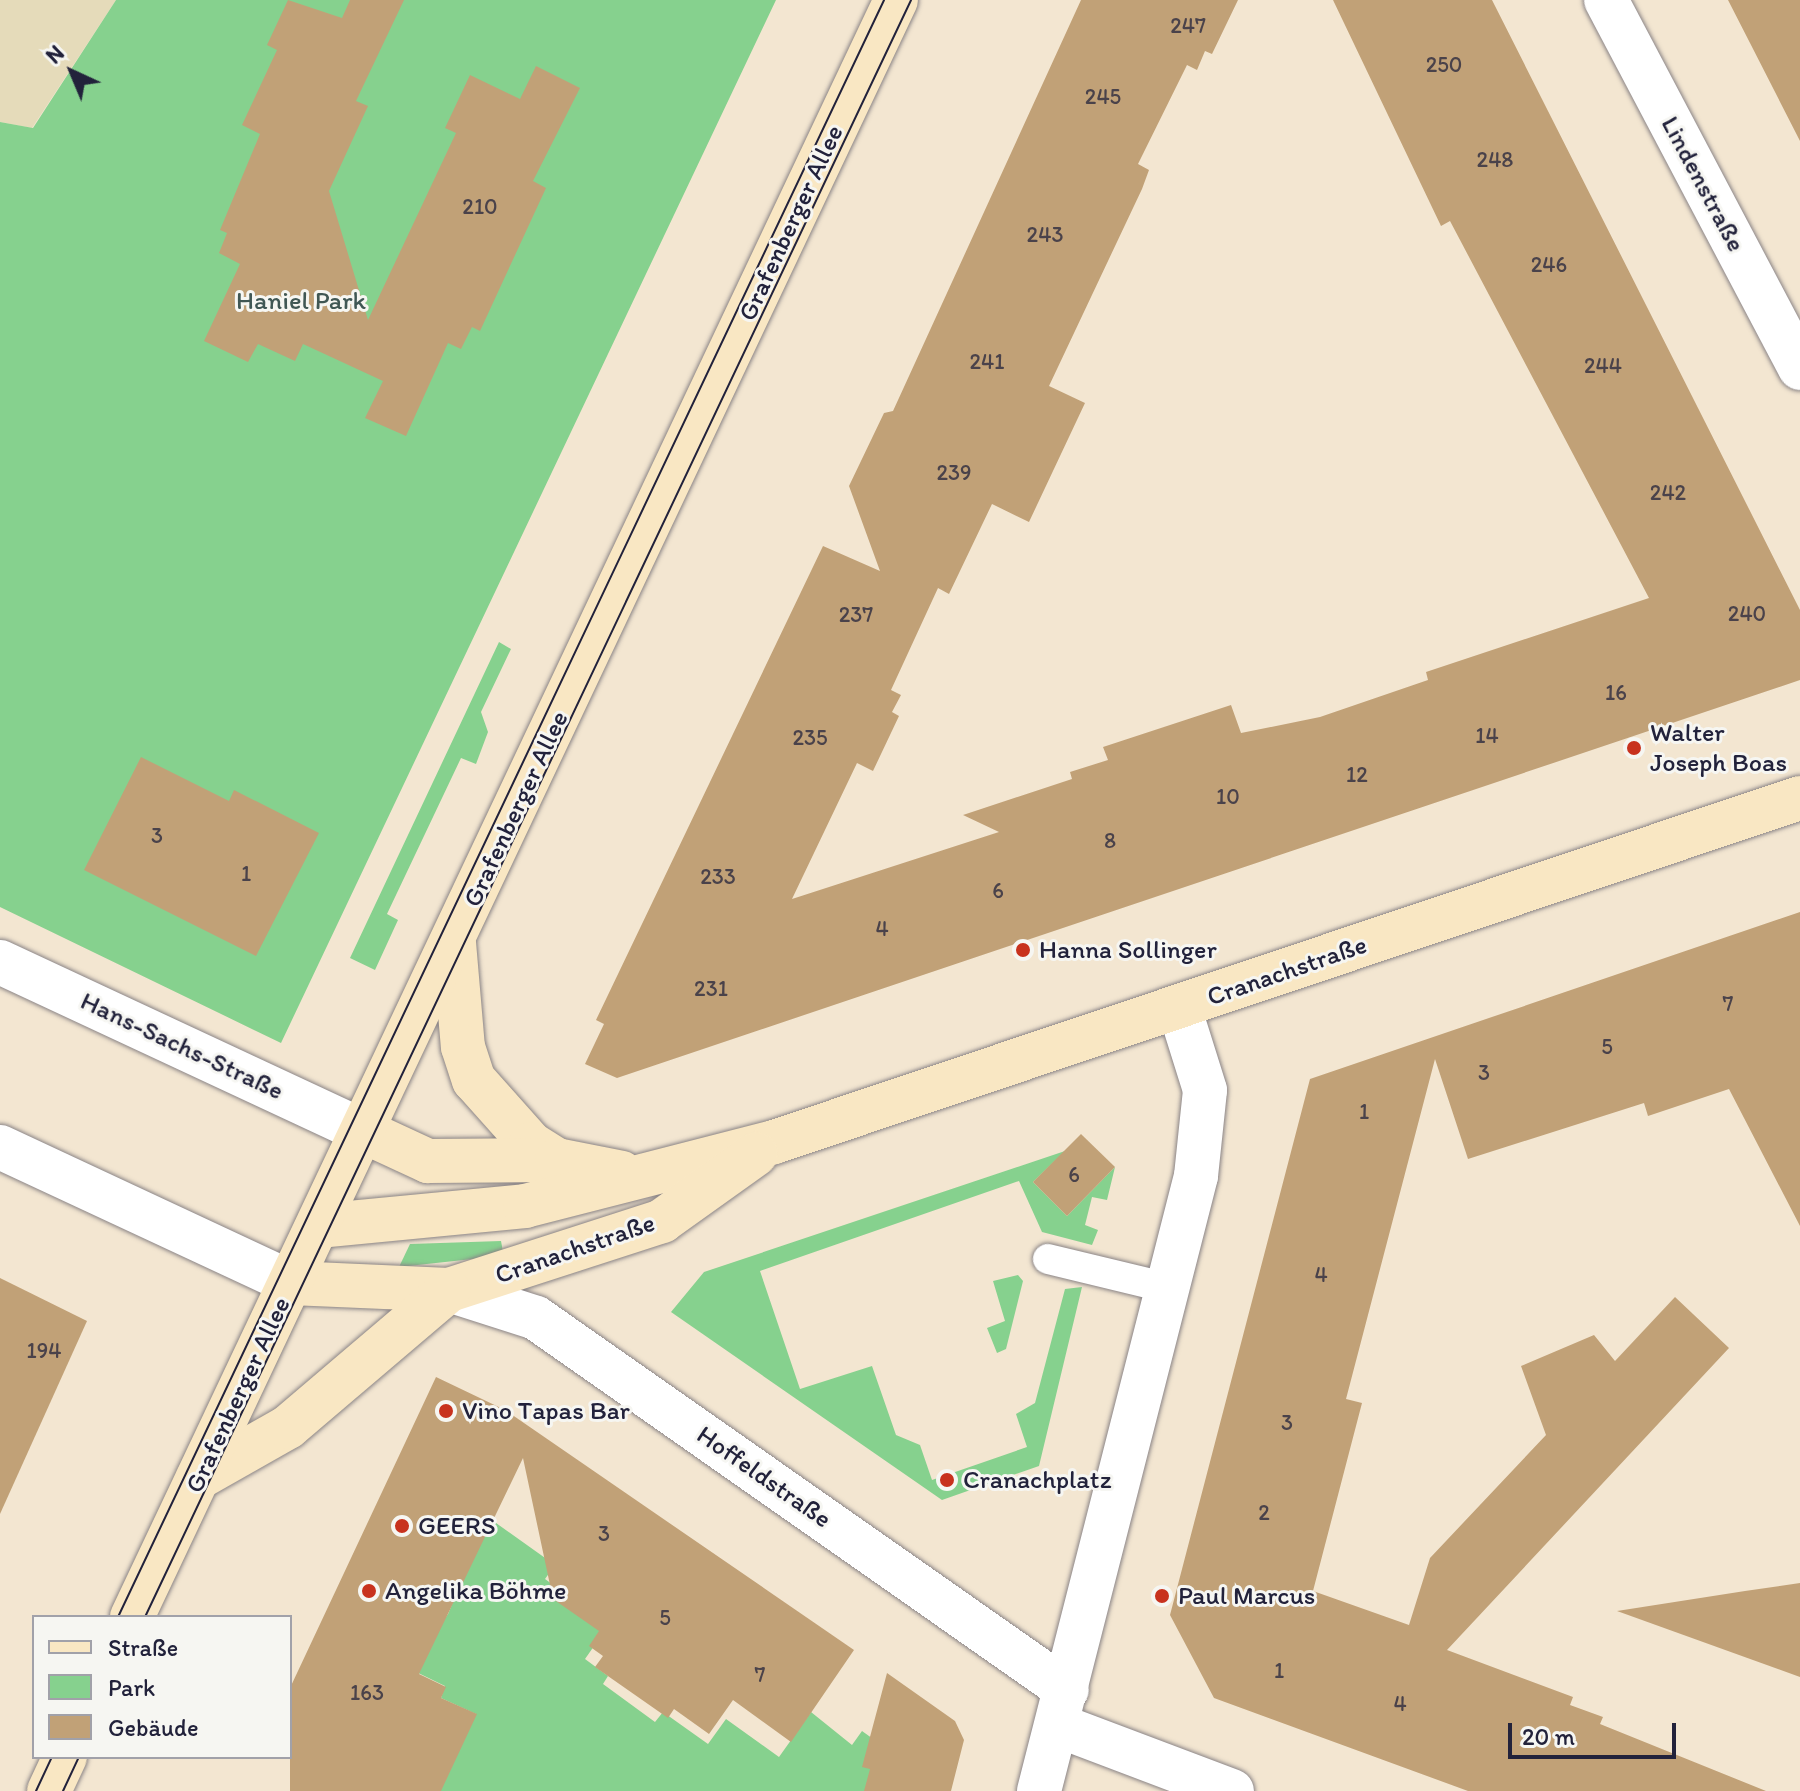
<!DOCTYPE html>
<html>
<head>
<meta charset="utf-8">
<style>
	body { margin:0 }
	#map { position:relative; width:1800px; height:1791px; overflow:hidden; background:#f3e6d1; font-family:Itim,sans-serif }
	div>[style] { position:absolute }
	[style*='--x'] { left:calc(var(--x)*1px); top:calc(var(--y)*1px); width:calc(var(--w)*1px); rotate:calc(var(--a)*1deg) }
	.built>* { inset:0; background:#e5dbba }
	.green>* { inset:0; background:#86d18e }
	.building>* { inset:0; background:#c1a177 }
	.roads { filter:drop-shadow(0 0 2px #8a8486) drop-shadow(0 0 2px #8a8486) }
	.lane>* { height:30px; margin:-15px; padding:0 15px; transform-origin:15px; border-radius:15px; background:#fff }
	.street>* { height:44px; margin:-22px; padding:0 22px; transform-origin:22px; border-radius:22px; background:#fff }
	.secondary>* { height:44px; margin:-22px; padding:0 22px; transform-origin:22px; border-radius:22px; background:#f9e7c3 }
	.tram>* { height:2px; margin:-1px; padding:0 1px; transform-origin:1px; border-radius:1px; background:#22223b }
	.dots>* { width:22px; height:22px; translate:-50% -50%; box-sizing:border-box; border:4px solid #f6f6f2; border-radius:50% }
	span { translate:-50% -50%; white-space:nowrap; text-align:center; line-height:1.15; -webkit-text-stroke:6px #f6f6f2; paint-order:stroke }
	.number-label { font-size:22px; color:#4a424a }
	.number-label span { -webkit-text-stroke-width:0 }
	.street-label { font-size:26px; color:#22223b }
	.park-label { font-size:26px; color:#405754 }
	.poi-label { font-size:26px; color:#22223b }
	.left { translate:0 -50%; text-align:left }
	.legend { position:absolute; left:32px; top:1615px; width:260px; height:144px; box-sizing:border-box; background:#f6f6f2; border:2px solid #a1a1a9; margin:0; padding:10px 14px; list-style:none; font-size:24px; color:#22223b }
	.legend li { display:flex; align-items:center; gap:16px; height:40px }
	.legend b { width:40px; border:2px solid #a1a1a9 }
	.north { position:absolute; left:32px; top:32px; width:80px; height:80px; -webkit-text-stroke:6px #f6f6f2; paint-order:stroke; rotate:316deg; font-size:22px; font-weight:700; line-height:32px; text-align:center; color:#22223b }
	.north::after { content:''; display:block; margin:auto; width:28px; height:36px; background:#22223b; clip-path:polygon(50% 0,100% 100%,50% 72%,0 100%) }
	.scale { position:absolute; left:1508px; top:1723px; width:168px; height:36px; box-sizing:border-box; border:4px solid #22223b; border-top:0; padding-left:10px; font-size:24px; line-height:28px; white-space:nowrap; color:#22223b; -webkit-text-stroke:6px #f6f6f2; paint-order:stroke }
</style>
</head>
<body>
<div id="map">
	<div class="built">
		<i style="clip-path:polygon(0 0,116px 0,32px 128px,0 122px)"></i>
	</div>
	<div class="green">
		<i style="clip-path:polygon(116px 0,776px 0,281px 1043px,0 907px,0 122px,33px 128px)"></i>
		<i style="clip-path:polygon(499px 642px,511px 649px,481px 712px,488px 732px,476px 764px,461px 758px,387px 914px,398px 920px,375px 970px,350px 958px)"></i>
		<i style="clip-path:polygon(1065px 1151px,1033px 1182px,1067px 1216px,1115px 1167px,1107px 1200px,1092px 1197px,1085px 1225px,1098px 1230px,1092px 1245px,1042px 1232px,1019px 1181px,760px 1271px,800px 1389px,872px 1366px,896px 1435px,920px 1445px,932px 1480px,1027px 1447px,1016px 1414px,1035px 1403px,1065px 1289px,1082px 1287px,1039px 1466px,942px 1500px,671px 1312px,704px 1272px)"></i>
		<i style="clip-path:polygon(501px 1241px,503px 1252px,482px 1258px,399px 1267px,410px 1244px)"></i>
		<i style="clip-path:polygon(1018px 1275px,1023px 1281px,1006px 1349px,997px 1353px,987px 1328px,1005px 1321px,993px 1281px)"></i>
		<i style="clip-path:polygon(489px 1518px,555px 1565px,545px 1579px,574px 1600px,620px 1609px,585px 1659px,608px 1676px,603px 1684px,655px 1722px,663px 1712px,708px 1744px,726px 1719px,779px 1757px,811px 1712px,852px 1745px,862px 1731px,876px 1741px,870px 1791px,373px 1791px,476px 1714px,441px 1698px,445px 1686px,410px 1669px,448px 1614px)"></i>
	</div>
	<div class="building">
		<i style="clip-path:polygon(288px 0,342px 18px,350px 0,404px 0,356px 101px,368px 106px,329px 191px,368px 320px,456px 133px,445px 128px,470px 75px,520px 99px,536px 66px,580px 88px,533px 181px,546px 188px,480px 331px,472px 327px,461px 349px,448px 343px,406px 436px,365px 418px,383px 381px,303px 344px,295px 361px,258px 344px,248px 362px,204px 341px,240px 264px,219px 253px,227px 233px,220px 230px,260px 134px,242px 125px,277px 50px,267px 45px)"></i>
		<i style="clip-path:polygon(1081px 0,1238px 0,1212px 54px,1205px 51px,1197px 70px,1187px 65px,1138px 164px,1149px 170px,1142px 189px,1049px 386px,1085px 403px,1029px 522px,992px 504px,949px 594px,938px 588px,891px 690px,901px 695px,892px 712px,899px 716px,873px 771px,857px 763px,792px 899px,999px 832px,963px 815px,1072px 779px,1070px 772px,1108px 760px,1103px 747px,1231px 705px,1241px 733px,1320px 717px,1428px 680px,1426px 672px,1649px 598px,1450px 221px,1441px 226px,1333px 0,1492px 0,1800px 610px,1800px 680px,617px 1078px,585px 1064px,604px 1024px,596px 1020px,823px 546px,880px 571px,849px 486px,884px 413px,893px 411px)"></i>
		<i style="clip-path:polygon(1728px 0,1800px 0,1800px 141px,1750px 43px)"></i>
		<i style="clip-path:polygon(141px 757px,229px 801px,234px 790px,319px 833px,256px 956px,84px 870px)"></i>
		<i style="clip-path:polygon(1800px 912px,1800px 1226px,1729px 1089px,1648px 1116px,1644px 1103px,1468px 1159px,1435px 1059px,1346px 1399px,1362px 1403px,1313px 1591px,1409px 1625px,1430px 1558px,1546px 1435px,1521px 1366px,1594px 1335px,1615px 1361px,1675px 1297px,1729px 1348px,1447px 1650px,1573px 1697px,1570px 1705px,1603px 1717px,1600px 1724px,1766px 1791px,1468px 1791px,1214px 1698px,1170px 1615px,1310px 1079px)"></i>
		<i style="clip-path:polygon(1081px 1134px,1115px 1167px,1067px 1216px,1033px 1182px)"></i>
		<i style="clip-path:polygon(0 1278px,87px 1321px,0 1514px)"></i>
		<i style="clip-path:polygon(436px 1377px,505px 1410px,854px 1650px,791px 1742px,733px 1700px,709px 1734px,674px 1709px,668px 1718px,595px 1667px,603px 1656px,589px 1646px,599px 1631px,553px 1599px,523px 1458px,419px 1674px,446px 1687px,441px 1698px,477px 1714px,441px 1791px,290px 1791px,290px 1688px)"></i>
		<i style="clip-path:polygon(1800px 1583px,1800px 1677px,1617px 1611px,1745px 1591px)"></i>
		<i style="clip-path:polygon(887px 1673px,955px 1721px,964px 1740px,951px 1791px,864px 1791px,870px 1769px,862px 1767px)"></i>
	</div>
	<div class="roads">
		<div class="lane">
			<i style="--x:1048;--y:1259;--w:123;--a:13.6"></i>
		</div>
		<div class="street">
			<i style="--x:1606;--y:0;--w:416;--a:62.2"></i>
			<i style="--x:0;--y:962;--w:400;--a:25"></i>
			<i style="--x:0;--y:1147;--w:321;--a:25"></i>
			<i style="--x:449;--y:1290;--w:91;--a:17.8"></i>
			<i style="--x:536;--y:1318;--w:648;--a:35.01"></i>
			<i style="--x:1057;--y:1725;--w:187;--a:20.7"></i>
			<i style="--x:1039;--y:1791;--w:635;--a:-75.68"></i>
			<i style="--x:1196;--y:1176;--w:86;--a:-84"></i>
			<i style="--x:1205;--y:1090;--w:87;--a:-107.4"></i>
		</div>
		<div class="secondary">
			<i style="--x:454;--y:943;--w:104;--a:85.1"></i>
			<i style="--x:463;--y:1047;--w:35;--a:72"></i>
			<i style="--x:474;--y:1080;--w:86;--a:48.3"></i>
			<i style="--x:531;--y:1144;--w:31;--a:32"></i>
			<i style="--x:363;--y:1131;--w:72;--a:24.8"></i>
			<i style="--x:428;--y:1161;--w:129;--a:-0.4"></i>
			<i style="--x:557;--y:1160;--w:66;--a:11.3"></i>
			<i style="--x:318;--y:1226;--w:208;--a:-5.5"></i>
			<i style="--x:525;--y:1206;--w:257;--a:-14.4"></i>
			<i style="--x:774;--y:1142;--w:1082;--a:-18.54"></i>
			<i style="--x:291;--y:1283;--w:158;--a:2.5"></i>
			<i style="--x:449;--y:1290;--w:224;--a:-17.9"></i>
			<i style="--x:662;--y:1221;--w:115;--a:-35.5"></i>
			<i style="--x:198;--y:1478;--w:103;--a:-29.5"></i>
			<i style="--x:288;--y:1427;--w:211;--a:-40.4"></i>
			<i style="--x:132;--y:1617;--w:1788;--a:-64.71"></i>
			<i style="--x:49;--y:1791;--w:38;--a:-65"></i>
		</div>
	</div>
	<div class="tram">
		<i style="--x:118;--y:1617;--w:1789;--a:-64.65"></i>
		<i style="--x:145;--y:1617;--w:1789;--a:-64.65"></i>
		<i style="--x:36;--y:1791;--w:38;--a:-65"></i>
		<i style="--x:63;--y:1791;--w:38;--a:-65"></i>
	</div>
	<div class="dots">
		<i style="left:1634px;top:748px;background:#c8321e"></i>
		<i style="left:1023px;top:950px;background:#c8321e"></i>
		<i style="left:446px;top:1411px;background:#c8321e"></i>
		<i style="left:947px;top:1480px;background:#c8321e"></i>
		<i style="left:402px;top:1526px;background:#c8321e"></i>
		<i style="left:369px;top:1591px;background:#c8321e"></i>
		<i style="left:1162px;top:1596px;background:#c8321e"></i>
	</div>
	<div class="number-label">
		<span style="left:1188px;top:26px">247</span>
		<span style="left:1444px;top:65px">250</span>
		<span style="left:1103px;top:97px">245</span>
		<span style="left:1495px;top:160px">248</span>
		<span style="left:480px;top:207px">210</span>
		<span style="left:1045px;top:235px">243</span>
		<span style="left:1549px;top:265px">246</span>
		<span style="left:987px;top:362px">241</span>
		<span style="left:1603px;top:366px">244</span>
		<span style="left:954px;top:473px">239</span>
		<span style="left:1668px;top:493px">242</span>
		<span style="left:1747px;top:614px">240</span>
		<span style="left:856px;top:615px">237</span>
		<span style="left:1616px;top:693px">16</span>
		<span style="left:1487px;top:736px">14</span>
		<span style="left:810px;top:738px">235</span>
		<span style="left:1357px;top:775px">12</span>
		<span style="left:1228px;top:797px">10</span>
		<span style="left:157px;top:836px">3</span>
		<span style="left:1110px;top:841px">8</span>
		<span style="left:246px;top:874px">1</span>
		<span style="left:718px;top:877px">233</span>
		<span style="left:998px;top:891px">6</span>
		<span style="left:882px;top:929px">4</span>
		<span style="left:711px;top:989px">231</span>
		<span style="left:1728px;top:1004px">7</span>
		<span style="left:1607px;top:1047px">5</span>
		<span style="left:1484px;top:1073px">3</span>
		<span style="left:1364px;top:1112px">1</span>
		<span style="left:1074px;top:1175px">6</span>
		<span style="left:1321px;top:1275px">4</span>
		<span style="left:44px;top:1351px">194</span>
		<span style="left:1287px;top:1423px">3</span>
		<span style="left:1264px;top:1513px">2</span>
		<span style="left:604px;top:1534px">3</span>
		<span style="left:665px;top:1618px">5</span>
		<span style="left:1279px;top:1671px">1</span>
		<span style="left:760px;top:1675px">7</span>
		<span style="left:367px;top:1693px">163</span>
		<span style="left:1400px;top:1704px">4</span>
	</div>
	<div class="street-label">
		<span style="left:1703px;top:184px;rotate:62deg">Lindenstraße</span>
		<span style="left:791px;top:223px;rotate:-65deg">Grafenberger Allee</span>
		<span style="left:516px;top:809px;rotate:-65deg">Grafenberger Allee</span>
		<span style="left:1287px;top:971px;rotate:-19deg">Cranachstraße</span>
		<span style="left:182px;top:1046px;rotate:25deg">Hans-Sachs-Straße</span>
		<span style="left:575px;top:1249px;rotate:-19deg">Cranachstraße</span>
		<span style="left:238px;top:1395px;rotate:-65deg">Grafenberger Allee</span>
		<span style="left:764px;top:1477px;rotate:35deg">Hoffeldstraße</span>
	</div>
	<div class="park-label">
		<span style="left:301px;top:301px">Haniel Park</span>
	</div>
	<div class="poi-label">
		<span class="left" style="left:1650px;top:748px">Walter<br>Joseph Boas</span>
		<span class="left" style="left:1039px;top:950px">Hanna Sollinger</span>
		<span class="left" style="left:462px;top:1411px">Vino Tapas Bar</span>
		<span class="left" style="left:963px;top:1480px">Cranachplatz</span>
		<span class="left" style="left:418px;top:1526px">GEERS</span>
		<span class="left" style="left:385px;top:1591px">Angelika Böhme</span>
		<span class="left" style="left:1178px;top:1596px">Paul Marcus</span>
	</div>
	<ul class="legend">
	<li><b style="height:10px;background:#f9e7c3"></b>Straße</li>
	<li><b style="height:22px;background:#86d18e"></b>Park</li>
	<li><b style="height:22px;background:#c1a177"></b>Gebäude</li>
	</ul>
	<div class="north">N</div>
	<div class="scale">20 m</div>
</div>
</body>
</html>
